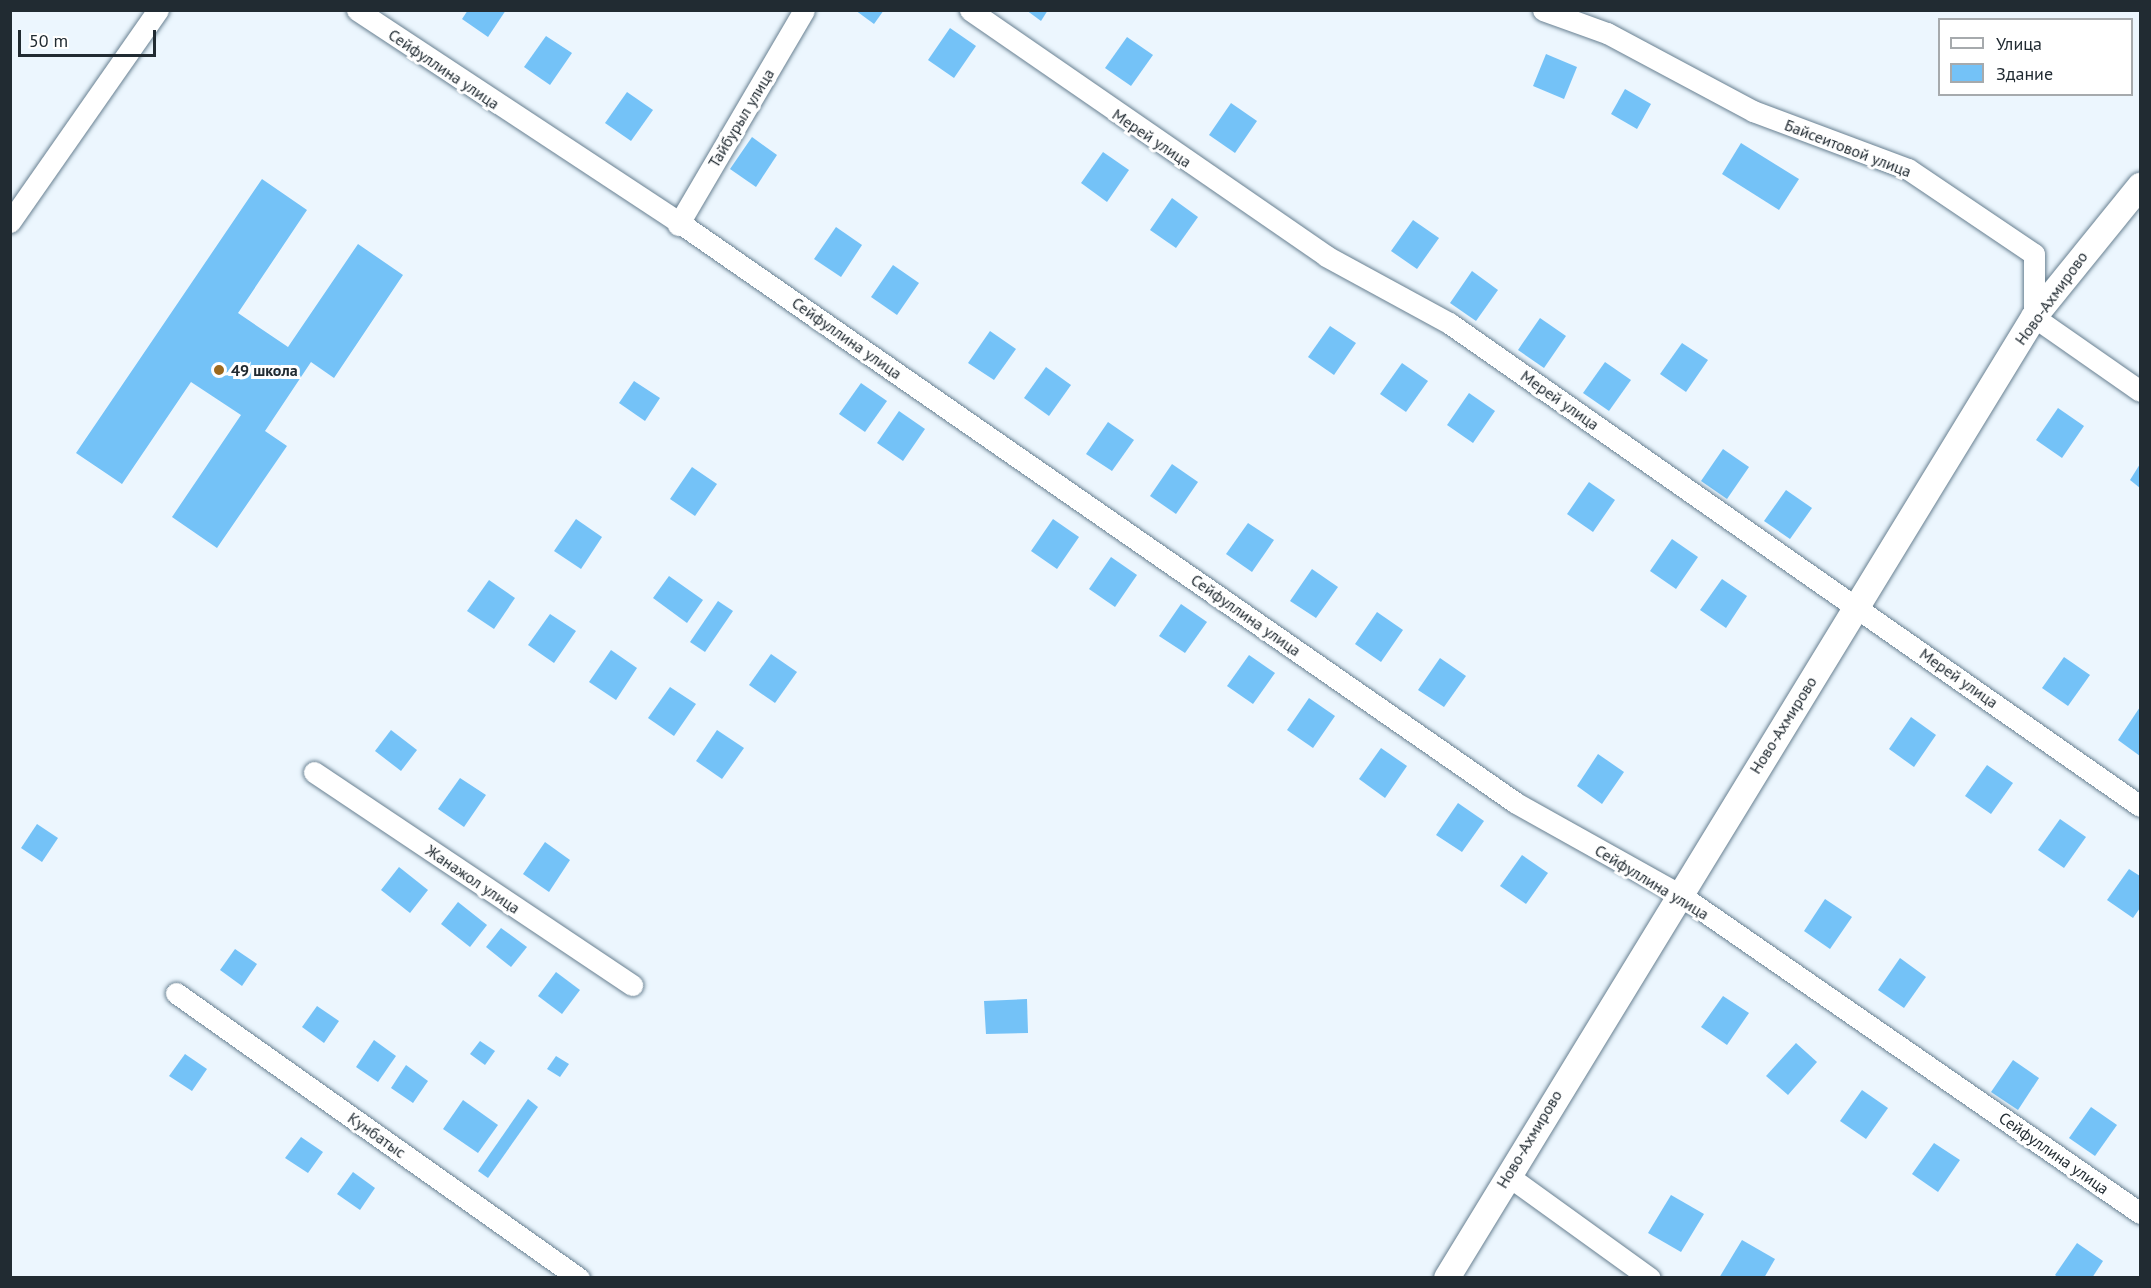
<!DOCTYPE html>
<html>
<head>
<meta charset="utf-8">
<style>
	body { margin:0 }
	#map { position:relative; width:2151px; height:1288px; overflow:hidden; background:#ecf6fe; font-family:"PT Sans",sans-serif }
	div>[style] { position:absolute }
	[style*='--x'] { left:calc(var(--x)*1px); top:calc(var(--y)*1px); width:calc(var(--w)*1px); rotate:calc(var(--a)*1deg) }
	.building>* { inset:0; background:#74c2f7 }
	.roads { filter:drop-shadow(0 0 2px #688091) drop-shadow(0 0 2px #688091) }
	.minor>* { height:21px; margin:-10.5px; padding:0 10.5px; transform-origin:10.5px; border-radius:10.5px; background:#fff }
	.tertiary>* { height:26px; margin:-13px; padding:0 13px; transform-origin:13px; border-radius:13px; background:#fff }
	.dots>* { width:16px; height:16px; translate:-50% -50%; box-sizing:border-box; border:3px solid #fff; border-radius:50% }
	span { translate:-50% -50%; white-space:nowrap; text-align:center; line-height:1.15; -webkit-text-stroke:6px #fff; paint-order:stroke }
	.street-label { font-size:16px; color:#212b32 }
	.poi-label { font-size:16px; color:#212b32; font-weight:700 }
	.left { translate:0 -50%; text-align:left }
	.frame { position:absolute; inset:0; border:12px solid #212b32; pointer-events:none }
	.legend { position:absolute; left:1938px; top:18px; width:195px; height:78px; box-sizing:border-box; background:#fff; border:2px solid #a6aaad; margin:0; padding:8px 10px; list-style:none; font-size:18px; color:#212b32 }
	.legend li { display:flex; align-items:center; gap:12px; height:30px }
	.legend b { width:30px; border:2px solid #a6aaad }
	.scale { position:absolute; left:18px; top:30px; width:138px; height:27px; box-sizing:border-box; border:3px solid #212b32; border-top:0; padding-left:8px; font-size:18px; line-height:21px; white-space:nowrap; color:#212b32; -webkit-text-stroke:4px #fff; paint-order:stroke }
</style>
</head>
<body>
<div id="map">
	<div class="building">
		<i style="clip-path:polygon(468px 10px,506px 10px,488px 37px,462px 19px)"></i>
		<i style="clip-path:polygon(855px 10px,884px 10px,874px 24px)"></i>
		<i style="clip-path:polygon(1026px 10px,1048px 10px,1041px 21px)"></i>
		<i style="clip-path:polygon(950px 28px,976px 46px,954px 78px,928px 60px)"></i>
		<i style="clip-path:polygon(546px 36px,572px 53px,550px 85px,524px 67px)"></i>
		<i style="clip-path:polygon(1127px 37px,1153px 55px,1131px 86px,1105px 68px)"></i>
		<i style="clip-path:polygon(1546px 54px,1577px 67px,1564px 99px,1533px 86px)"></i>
		<i style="clip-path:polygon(1625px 89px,1651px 104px,1637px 129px,1611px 114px)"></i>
		<i style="clip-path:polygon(627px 92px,653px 110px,631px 141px,605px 123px)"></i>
		<i style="clip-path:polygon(1231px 103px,1257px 121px,1235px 153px,1209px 135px)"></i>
		<i style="clip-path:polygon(752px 137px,777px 155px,756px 187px,730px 169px)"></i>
		<i style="clip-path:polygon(1741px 143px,1799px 179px,1779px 210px,1722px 174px)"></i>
		<i style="clip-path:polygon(1103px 152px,1129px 170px,1107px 202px,1081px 183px)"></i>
		<i style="clip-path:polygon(262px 179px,307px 210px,238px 313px,288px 347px,358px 244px,403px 275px,334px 378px,311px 362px,265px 431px,287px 446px,217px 548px,172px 517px,241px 415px,191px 382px,122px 484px,76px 453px)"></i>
		<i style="clip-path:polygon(1172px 198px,1198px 217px,1176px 248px,1150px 230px)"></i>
		<i style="clip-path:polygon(1413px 220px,1439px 238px,1417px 269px,1391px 251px)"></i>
		<i style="clip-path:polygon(836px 227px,862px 245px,841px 277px,814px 259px)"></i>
		<i style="clip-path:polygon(893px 265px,919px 283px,897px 315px,871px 297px)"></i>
		<i style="clip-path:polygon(1472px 271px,1498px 290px,1476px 321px,1450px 303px)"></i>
		<i style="clip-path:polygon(1540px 318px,1566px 336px,1544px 368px,1518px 350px)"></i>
		<i style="clip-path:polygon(1330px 326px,1356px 343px,1334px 375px,1308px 357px)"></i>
		<i style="clip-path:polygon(990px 331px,1016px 349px,994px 380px,968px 363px)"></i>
		<i style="clip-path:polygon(1682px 343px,1708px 360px,1686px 392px,1660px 374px)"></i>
		<i style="clip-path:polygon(1605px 362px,1631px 380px,1609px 411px,1583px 393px)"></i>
		<i style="clip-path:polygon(1402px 363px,1428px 381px,1406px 412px,1380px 394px)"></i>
		<i style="clip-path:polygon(1046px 367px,1071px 385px,1049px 416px,1024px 398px)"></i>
		<i style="clip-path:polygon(634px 381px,660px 398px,645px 421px,619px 403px)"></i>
		<i style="clip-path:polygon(861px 383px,887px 401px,865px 432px,839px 414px)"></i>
		<i style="clip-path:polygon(1469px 393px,1495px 411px,1473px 443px,1447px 425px)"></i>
		<i style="clip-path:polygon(2058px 408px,2084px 426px,2062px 458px,2036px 440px)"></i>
		<i style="clip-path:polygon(899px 411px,925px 429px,903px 461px,877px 443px)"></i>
		<i style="clip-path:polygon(1108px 422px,1134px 440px,1112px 471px,1086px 454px)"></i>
		<i style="clip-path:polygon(1723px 449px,1749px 467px,1727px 499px,1701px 481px)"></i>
		<i style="clip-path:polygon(1172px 464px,1198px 482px,1176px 514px,1150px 496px)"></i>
		<i style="clip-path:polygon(2140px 464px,2140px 488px,2130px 480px)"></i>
		<i style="clip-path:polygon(692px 467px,717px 484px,695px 516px,670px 499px)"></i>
		<i style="clip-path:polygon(1589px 482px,1615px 500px,1593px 532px,1567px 514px)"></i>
		<i style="clip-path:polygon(1786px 490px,1812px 508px,1790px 539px,1764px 521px)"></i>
		<i style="clip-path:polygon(576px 519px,602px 537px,581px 569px,554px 551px)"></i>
		<i style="clip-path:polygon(1053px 519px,1079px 537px,1057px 569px,1031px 551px)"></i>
		<i style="clip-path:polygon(1248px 523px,1274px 540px,1252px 572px,1226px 554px)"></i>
		<i style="clip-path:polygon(1672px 539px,1698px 557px,1676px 589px,1650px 571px)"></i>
		<i style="clip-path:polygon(1111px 557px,1137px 575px,1115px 607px,1089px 589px)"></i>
		<i style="clip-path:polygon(1312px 569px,1338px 587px,1316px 618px,1290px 601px)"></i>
		<i style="clip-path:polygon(669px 576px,703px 600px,687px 623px,653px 598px)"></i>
		<i style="clip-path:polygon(1722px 579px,1747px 596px,1726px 628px,1700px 610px)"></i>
		<i style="clip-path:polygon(489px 580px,515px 598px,494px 629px,467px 611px)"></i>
		<i style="clip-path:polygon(718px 601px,733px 611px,705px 652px,690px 642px)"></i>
		<i style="clip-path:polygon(1181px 604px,1207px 622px,1185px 653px,1159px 636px)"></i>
		<i style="clip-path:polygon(1377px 612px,1403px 630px,1381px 662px,1355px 644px)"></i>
		<i style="clip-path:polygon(550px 614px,576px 631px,554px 663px,528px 645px)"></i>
		<i style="clip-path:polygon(611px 650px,637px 668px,616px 700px,589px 682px)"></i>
		<i style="clip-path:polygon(771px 654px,797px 672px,775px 703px,749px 685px)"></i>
		<i style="clip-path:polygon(1249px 655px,1275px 673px,1253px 704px,1227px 686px)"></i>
		<i style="clip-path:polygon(2064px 657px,2090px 675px,2068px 706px,2042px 688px)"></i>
		<i style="clip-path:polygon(1440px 658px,1466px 676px,1444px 707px,1418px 690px)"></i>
		<i style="clip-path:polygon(670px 687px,696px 704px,674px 736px,648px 718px)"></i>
		<i style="clip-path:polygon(1309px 698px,1335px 716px,1313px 748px,1287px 730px)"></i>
		<i style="clip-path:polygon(2140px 707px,2140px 756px,2118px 740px)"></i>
		<i style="clip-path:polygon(1911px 717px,1936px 735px,1914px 767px,1889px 749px)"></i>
		<i style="clip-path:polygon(391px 730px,417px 750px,401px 771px,375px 751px)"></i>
		<i style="clip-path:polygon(717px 730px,744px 748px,722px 779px,696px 761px)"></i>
		<i style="clip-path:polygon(1381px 748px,1407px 766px,1385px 798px,1359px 779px)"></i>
		<i style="clip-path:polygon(1598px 754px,1624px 772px,1602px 804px,1577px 786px)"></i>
		<i style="clip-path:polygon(1987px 765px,2013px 783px,1991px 814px,1965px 796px)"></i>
		<i style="clip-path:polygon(460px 778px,486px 795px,464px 827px,438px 809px)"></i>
		<i style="clip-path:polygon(1458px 803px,1484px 821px,1462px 852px,1436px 835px)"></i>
		<i style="clip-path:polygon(2060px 819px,2086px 837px,2064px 868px,2038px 850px)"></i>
		<i style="clip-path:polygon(37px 824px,58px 838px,42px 862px,21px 848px)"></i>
		<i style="clip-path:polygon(545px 842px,570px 860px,549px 892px,523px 874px)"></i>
		<i style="clip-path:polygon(1522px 855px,1548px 873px,1526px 904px,1500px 886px)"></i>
		<i style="clip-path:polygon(399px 867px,428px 890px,410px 913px,381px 890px)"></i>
		<i style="clip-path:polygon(2129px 869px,2140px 876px,2140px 908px,2133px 918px,2107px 900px)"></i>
		<i style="clip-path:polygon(1825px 899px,1852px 917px,1830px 949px,1804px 931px)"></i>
		<i style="clip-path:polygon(458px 902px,487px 925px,470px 947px,441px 924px)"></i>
		<i style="clip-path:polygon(501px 928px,527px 947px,511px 967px,486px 947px)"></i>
		<i style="clip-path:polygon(235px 949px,257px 964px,242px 986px,220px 970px)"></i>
		<i style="clip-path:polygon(1900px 958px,1926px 977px,1904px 1008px,1878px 990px)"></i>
		<i style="clip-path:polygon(556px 972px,580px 990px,562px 1014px,538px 996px)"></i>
		<i style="clip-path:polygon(1723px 996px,1749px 1013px,1727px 1045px,1701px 1027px)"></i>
		<i style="clip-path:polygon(1027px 999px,1028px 1033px,986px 1034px,984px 1001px)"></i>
		<i style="clip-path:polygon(317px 1006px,339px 1021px,324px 1043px,302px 1027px)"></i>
		<i style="clip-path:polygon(374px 1040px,396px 1056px,378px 1082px,356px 1067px)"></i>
		<i style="clip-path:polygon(480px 1041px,495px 1051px,485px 1065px,470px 1054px)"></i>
		<i style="clip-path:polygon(1796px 1043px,1817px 1062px,1788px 1095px,1766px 1076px)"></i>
		<i style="clip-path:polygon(185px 1054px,207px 1069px,192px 1091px,169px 1076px)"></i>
		<i style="clip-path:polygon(556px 1056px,569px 1064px,560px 1077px,547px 1069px)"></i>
		<i style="clip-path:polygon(2013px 1060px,2039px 1078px,2018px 1110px,1991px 1092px)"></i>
		<i style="clip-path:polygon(406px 1065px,428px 1081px,413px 1103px,391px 1088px)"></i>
		<i style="clip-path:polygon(1862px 1090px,1888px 1108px,1866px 1139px,1840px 1121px)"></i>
		<i style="clip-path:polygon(528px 1099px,538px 1107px,488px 1178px,478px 1171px)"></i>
		<i style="clip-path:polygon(463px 1100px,498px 1125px,478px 1153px,443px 1129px)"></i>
		<i style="clip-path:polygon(2091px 1107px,2117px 1125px,2095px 1156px,2069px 1138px)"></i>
		<i style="clip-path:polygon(301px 1137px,323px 1152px,308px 1173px,285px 1158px)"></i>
		<i style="clip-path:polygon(1934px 1143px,1960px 1160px,1938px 1192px,1912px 1174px)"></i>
		<i style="clip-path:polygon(353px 1172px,375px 1188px,360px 1210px,337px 1194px)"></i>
		<i style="clip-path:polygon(1671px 1195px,1704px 1214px,1681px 1252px,1648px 1233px)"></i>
		<i style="clip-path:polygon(1742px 1240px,1775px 1259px,1764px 1278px,1719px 1278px)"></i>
		<i style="clip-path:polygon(2077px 1243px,2103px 1261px,2092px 1278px,2059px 1278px,2055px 1275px)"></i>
	</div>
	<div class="roads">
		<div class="minor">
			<i style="--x:357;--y:10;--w:387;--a:33.4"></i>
			<i style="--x:680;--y:223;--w:1017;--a:34.75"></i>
			<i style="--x:1516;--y:803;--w:187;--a:29.2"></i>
			<i style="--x:1679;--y:894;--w:561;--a:34.68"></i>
			<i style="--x:970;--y:10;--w:433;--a:34.6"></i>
			<i style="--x:1326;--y:256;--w:140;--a:28.6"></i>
			<i style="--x:1449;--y:323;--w:843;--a:34.95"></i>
			<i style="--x:1543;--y:10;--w:68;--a:19.8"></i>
			<i style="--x:1607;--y:33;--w:166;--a:28.1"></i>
			<i style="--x:1753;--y:111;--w:165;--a:20.5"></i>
			<i style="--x:1908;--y:169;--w:152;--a:34"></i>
			<i style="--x:2034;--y:254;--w:63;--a:90"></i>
			<i style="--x:2034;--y:317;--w:129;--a:34.9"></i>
			<i style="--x:10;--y:222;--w:259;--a:-55.1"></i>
			<i style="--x:678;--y:225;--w:249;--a:-59.6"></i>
			<i style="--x:314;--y:772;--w:383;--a:33.8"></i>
			<i style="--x:176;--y:993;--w:494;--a:35.3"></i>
			<i style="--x:1507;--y:1175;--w:176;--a:35.8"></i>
		</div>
		<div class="tertiary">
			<i style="--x:1447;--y:1278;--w:1126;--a:-58.58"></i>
			<i style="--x:2034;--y:317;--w:169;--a:-51"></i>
		</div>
	</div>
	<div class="dots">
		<i style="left:219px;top:370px;background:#9c691e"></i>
	</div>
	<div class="street-label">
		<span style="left:444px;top:69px;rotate:34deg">Сейфуллина улица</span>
		<span style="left:741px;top:118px;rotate:-59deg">Тайбурыл улица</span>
		<span style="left:1152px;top:138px;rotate:34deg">Мерей улица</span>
		<span style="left:1848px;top:148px;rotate:21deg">Байсеитовой улица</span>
		<span style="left:2051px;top:298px;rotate:-54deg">Ново-Ахмирово</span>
		<span style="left:847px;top:338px;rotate:35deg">Сейфуллина улица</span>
		<span style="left:1560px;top:400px;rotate:35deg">Мерей улица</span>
		<span style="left:1246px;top:615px;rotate:35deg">Сейфуллина улица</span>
		<span style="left:1959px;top:678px;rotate:35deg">Мерей улица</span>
		<span style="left:1783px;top:725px;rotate:-58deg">Ново-Ахмирово</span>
		<span style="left:473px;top:879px;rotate:34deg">Жанажол улица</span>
		<span style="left:1652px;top:882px;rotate:31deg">Сейфуллина улица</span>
		<span style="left:377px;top:1135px;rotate:35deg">Кунбатыс</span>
		<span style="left:1529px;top:1139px;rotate:-59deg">Ново-Ахмирово</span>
		<span style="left:2054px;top:1153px;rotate:35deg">Сейфуллина улица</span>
	</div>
	<div class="poi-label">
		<span class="left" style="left:231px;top:370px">49 школа</span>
	</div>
	<div class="frame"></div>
	<ul class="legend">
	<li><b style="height:8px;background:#fff"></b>Улица</li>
	<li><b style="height:16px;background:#74c2f7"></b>Здание</li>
	</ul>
	<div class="scale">50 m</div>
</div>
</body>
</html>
